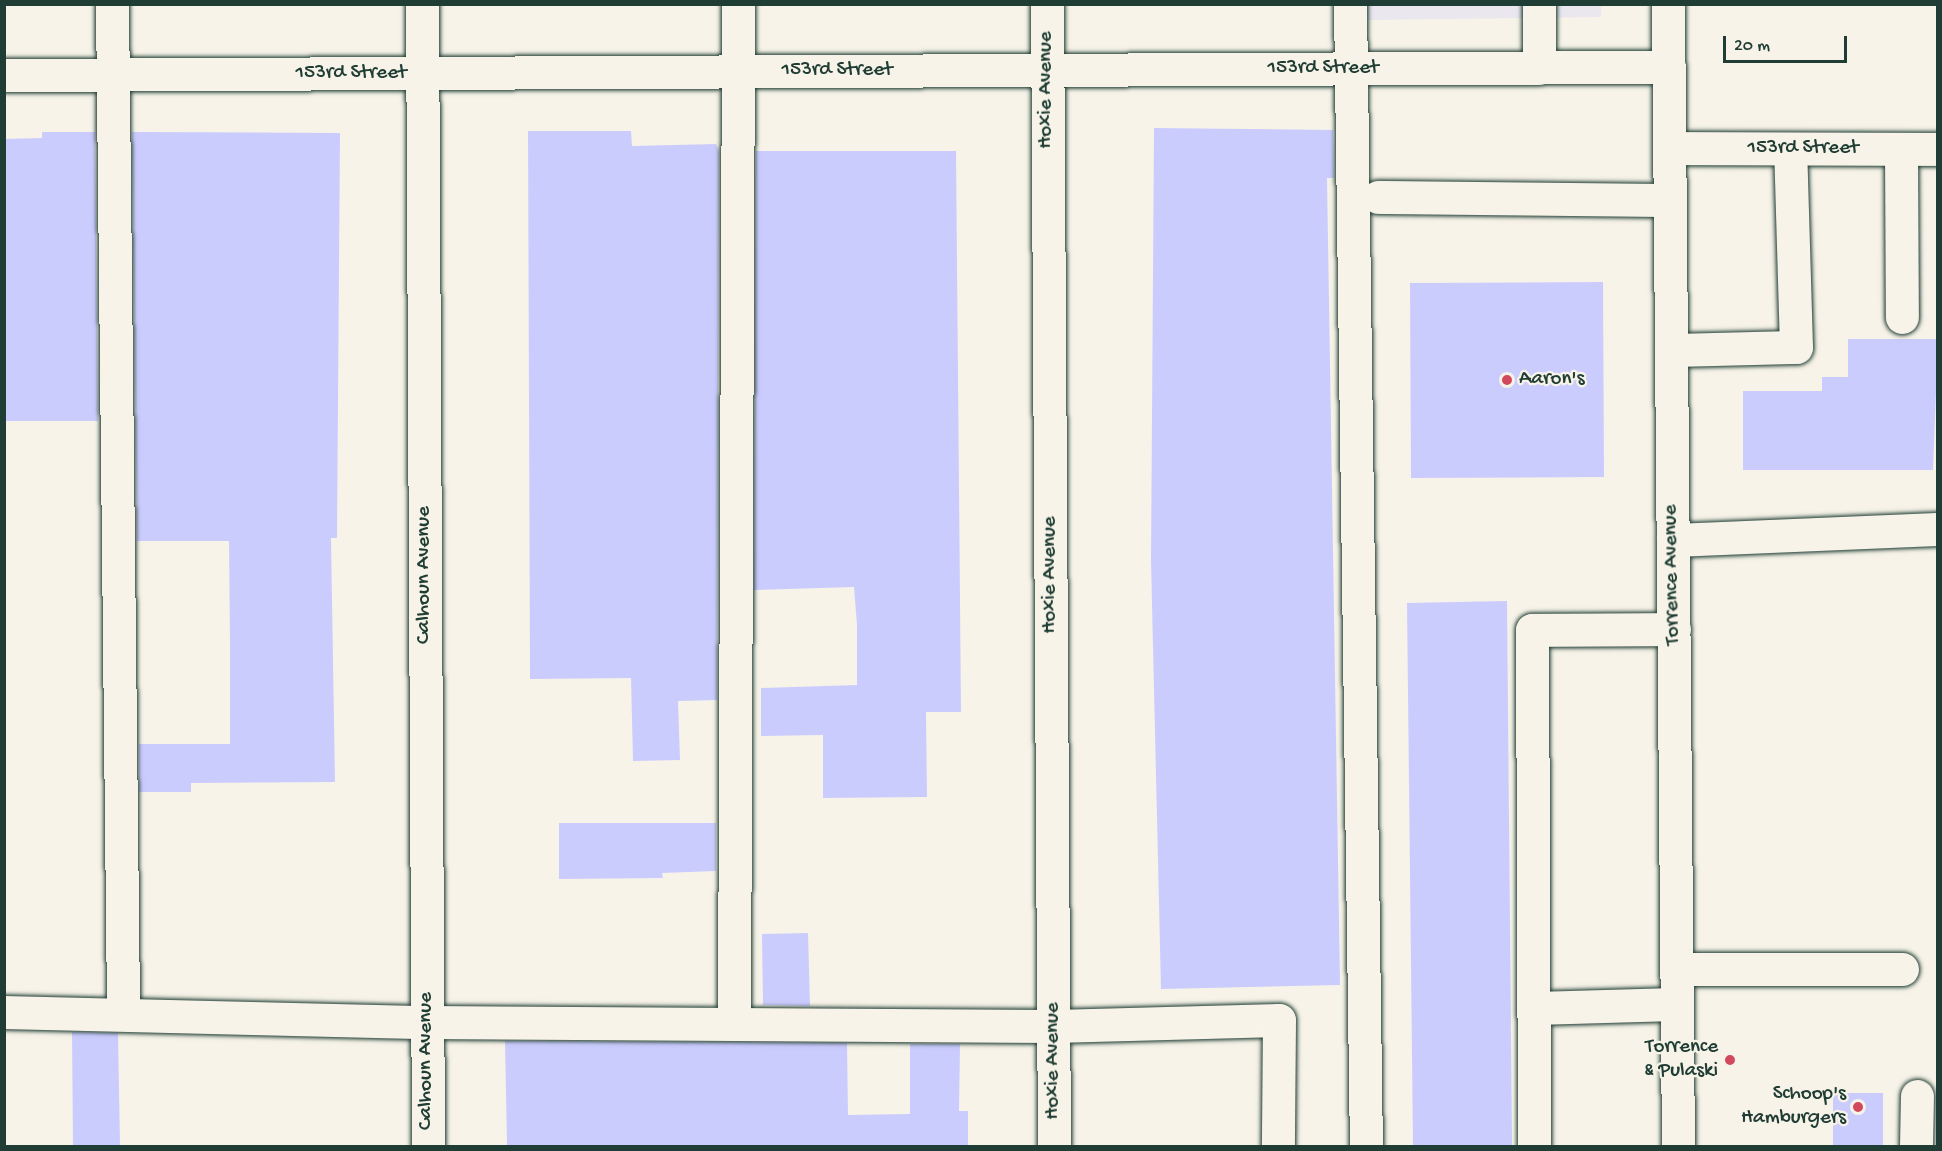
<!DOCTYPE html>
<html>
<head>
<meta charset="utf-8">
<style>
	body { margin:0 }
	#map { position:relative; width:1942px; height:1151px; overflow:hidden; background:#f7f3e8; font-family:"Gochi Hand",sans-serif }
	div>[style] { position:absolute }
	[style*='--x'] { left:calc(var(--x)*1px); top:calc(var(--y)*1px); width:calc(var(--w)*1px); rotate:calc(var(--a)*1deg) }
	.built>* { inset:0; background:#eae7ef }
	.building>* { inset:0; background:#cbccfe }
	.roads { filter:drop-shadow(0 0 2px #1f3d34) drop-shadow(0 0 2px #1f3d34) }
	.minor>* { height:33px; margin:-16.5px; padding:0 16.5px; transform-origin:16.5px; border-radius:16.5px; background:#f7f3e8 }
	.major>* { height:33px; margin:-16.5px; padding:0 16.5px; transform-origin:16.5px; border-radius:16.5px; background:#f7f3e8 }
	.dots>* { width:16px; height:16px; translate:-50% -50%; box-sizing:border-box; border:3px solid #f7f3e8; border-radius:50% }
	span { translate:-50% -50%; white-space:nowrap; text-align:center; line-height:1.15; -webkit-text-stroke:4.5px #f7f3e8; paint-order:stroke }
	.street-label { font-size:21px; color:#1f3d34 }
	.poi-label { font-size:21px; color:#1f3d34 }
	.left { translate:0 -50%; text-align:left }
	.right { translate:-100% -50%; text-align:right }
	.frame { position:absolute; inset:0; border:6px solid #1f3d34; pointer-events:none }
	.scale { position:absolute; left:1723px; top:36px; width:124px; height:27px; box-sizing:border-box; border:3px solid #1f3d34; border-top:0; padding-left:8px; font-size:18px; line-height:21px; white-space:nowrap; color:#1f3d34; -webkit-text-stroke:4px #f7f3e8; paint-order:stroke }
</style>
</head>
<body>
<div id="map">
	<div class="built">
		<i style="clip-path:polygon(1365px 5px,1601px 5px,1601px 17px,1365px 20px)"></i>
	</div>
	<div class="building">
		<i style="clip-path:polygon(1154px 128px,1333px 130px,1334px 178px,1327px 178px,1340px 985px,1161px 989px,1151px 561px)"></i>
		<i style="clip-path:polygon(528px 131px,631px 131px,632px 146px,716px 144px,719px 152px,717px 700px,678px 701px,680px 760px,633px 761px,631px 678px,530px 679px)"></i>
		<i style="clip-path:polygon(42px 132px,95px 132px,98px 421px,4px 421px,4px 139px,42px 138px)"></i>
		<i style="clip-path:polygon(132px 132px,340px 133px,337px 538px,331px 538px,335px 782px,191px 783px,191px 792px,139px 792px,139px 744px,230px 744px,230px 643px,229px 541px,137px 541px)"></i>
		<i style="clip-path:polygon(756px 151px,956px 151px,961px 712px,926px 712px,927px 797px,823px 798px,823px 735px,761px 736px,761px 688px,857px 685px,857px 625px,854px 587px,754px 590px)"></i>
		<i style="clip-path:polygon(1603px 282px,1604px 477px,1411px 478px,1410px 283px)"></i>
		<i style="clip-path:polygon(1848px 339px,1938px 339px,1933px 470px,1743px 470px,1743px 391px,1822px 391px,1822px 377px,1848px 377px)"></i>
		<i style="clip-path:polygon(1507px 601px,1512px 1146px,1413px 1146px,1407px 603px)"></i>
		<i style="clip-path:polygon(559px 823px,716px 823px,716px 871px,662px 873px,663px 878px,559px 879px)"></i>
		<i style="clip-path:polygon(808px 933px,810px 1006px,763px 1005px,762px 934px)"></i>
		<i style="clip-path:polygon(72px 1032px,118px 1033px,120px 1146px,73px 1146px)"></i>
		<i style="clip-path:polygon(505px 1041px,847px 1043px,848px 1115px,910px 1114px,910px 1044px,960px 1044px,959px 1111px,968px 1111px,968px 1146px,507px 1146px)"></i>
		<i style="clip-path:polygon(1833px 1093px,1883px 1093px,1883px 1146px,1833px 1146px)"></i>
	</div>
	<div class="roads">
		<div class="minor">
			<i style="--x:112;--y:4;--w:1007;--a:89.37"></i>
			<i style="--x:422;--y:4;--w:1142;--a:89.7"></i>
			<i style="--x:1047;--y:4;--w:1142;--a:89.65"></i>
			<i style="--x:1350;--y:4;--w:1142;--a:89.2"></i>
			<i style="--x:1539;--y:4;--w:64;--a:90"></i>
			<i style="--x:4;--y:75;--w:1665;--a:-0.28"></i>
			<i style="--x:1669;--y:148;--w:269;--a:0.2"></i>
			<i style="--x:1901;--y:149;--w:168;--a:89.7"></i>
			<i style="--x:1378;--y:197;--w:292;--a:0.6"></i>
			<i style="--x:1671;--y:350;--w:125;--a:-1.4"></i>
			<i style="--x:1796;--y:347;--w:197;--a:-91.7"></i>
			<i style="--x:1673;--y:540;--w:265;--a:-2.4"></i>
			<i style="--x:1676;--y:969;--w:226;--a:0"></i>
			<i style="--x:1534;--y:1008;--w:142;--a:-1.6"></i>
			<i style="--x:4;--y:1012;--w:423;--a:1.4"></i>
			<i style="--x:427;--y:1022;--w:627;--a:0.37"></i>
			<i style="--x:1054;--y:1026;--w:225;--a:-1.5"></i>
			<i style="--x:1279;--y:1020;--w:126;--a:90.5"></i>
			<i style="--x:734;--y:1021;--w:1017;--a:-89.77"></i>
			<i style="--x:1534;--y:1146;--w:516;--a:-90.22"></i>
			<i style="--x:1532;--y:630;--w:142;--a:-0.4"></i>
			<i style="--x:1916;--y:1146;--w:50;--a:-88.9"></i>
		</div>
		<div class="major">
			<i style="--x:1668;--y:4;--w:1142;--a:89.5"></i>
		</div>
	</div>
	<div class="dots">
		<i style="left:1507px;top:380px;background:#d1495b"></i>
		<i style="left:1730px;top:1060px;background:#d1495b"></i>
		<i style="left:1858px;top:1107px;background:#d1495b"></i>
	</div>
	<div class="street-label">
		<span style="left:1323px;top:69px">153rd Street</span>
		<span style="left:837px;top:71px">153rd Street</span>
		<span style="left:351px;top:74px">153rd Street</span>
		<span style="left:1047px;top:90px;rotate:-90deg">Hoxie Avenue</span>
		<span style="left:1803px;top:149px">153rd Street</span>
		<span style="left:425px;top:575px;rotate:-90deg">Calhoun Avenue</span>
		<span style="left:1051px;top:575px;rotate:-90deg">Hoxie Avenue</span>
		<span style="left:1673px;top:575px;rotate:-91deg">Torrence Avenue</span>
		<span style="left:427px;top:1061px;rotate:-90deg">Calhoun Avenue</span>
		<span style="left:1054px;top:1061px;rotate:-90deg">Hoxie Avenue</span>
	</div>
	<div class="poi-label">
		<span class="left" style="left:1519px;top:380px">Aaron's</span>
		<span class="right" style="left:1718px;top:1060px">Torrence<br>&amp; Pulaski</span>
		<span class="right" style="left:1846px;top:1107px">Schoop's<br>Hamburgers</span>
	</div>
	<div class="frame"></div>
	<div class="scale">20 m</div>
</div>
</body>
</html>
